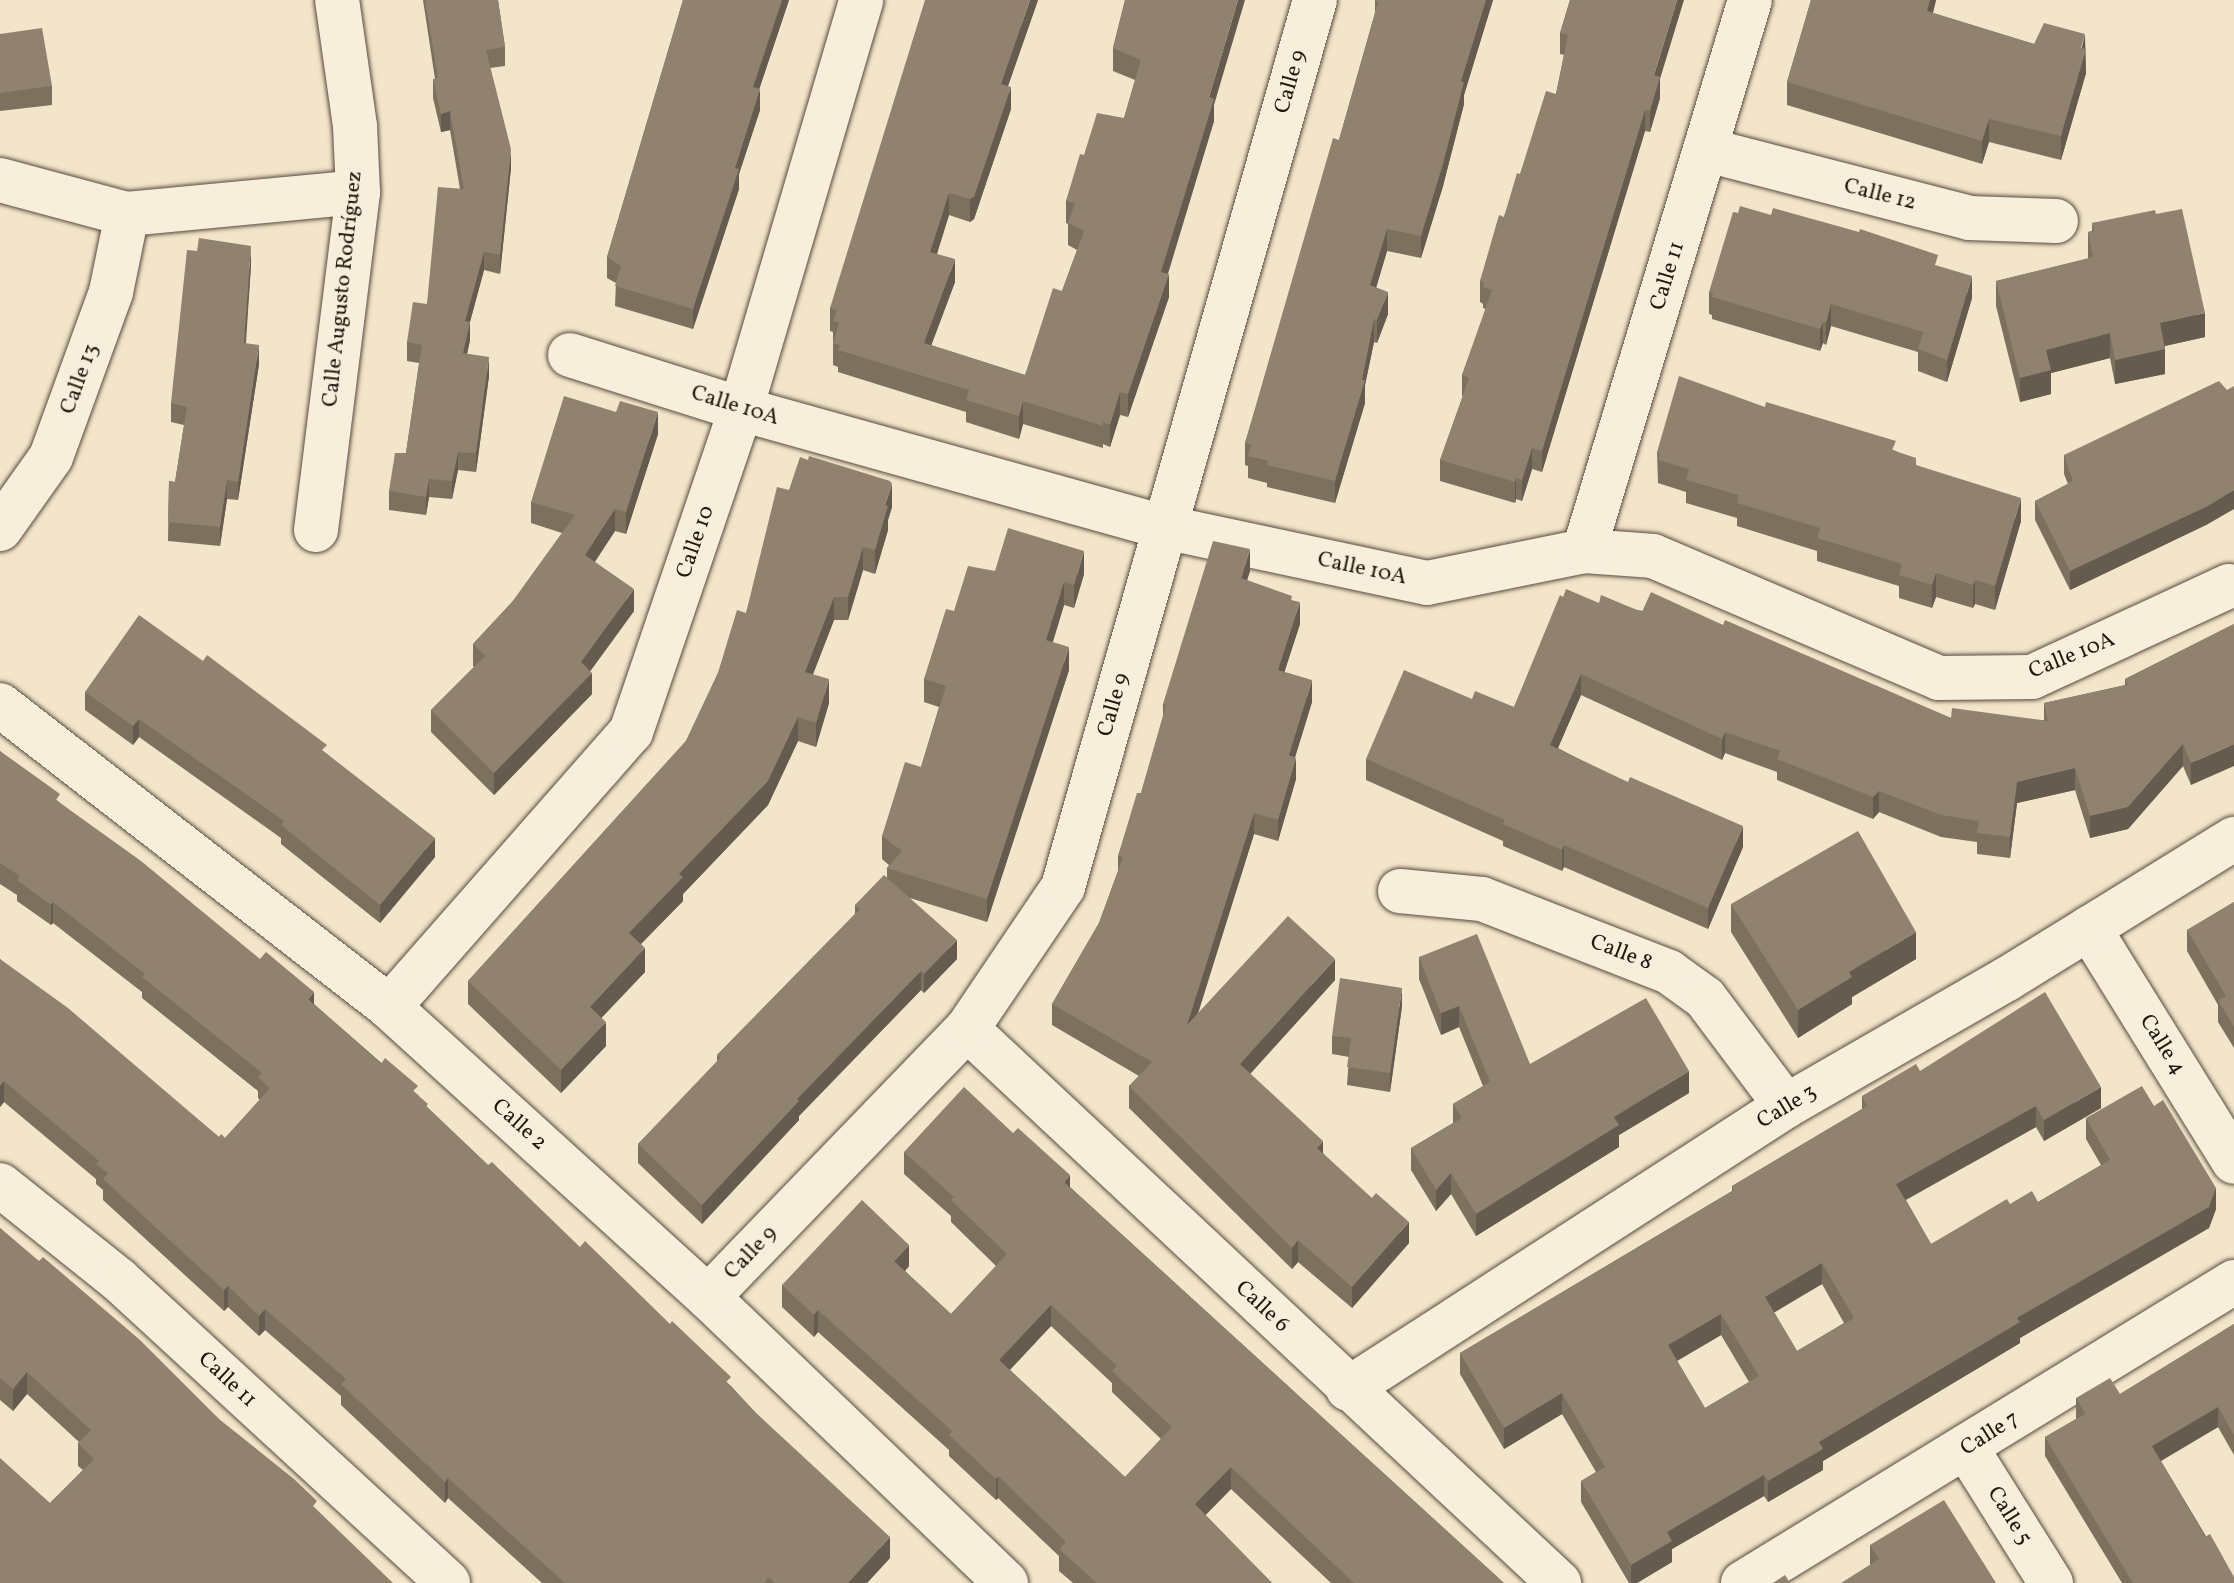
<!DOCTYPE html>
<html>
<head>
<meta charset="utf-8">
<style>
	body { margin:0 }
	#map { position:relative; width:2234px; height:1583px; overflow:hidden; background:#f3e5c9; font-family:Vollkorn,serif }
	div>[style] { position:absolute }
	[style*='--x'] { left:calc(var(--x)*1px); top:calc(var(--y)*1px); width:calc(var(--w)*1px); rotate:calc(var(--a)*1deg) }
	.roads { filter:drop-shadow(0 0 2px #584a3d) drop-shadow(0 0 2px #584a3d) }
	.street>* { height:44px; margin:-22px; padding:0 22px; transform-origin:22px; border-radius:22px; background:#f7eedc }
	.wall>* { inset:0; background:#7c705f }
	.shaded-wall>* { inset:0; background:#655b4e }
	.building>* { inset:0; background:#90826f }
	span { translate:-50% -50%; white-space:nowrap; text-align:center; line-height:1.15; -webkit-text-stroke:6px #f7eedc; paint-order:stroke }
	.street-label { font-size:22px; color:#24160e }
</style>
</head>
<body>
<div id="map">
	<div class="roads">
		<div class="street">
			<i style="--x:1707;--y:150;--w:271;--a:14.5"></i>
			<i style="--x:1969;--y:218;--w:87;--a:2"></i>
			<i style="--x:0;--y:180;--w:131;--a:15"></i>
			<i style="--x:127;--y:214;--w:232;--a:-5.4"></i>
			<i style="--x:570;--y:355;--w:179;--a:17.5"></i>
			<i style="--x:741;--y:409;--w:439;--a:15.6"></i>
			<i style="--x:1164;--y:527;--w:269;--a:12"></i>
			<i style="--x:1427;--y:583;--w:160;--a:-11.5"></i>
			<i style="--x:1584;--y:551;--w:69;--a:4.1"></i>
			<i style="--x:1653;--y:556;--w:311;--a:23.1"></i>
			<i style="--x:1939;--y:678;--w:93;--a:-0.6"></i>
			<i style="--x:2032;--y:677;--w:217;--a:-24.8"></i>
			<i style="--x:0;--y:529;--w:88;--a:-54.7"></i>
			<i style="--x:51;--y:457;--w:176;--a:-70"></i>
			<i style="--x:111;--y:292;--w:80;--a:-78.4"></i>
			<i style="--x:316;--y:530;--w:341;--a:-82.9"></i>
			<i style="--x:358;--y:192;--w:66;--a:-92.6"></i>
			<i style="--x:355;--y:126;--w:127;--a:-98.1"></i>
			<i style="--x:1584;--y:551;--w:575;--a:-73.23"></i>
			<i style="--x:0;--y:705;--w:492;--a:37.8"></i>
			<i style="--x:389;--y:1007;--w:431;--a:42.3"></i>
			<i style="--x:708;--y:1297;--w:413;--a:43.8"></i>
			<i style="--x:1400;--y:891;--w:82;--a:5.6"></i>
			<i style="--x:1482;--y:899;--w:201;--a:21.3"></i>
			<i style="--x:1669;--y:972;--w:44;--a:35.8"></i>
			<i style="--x:1705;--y:998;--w:135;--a:53.1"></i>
			<i style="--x:2089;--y:928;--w:275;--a:58.2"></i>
			<i style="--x:389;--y:1007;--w:366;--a:-48.7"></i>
			<i style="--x:631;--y:732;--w:341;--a:-71.2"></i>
			<i style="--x:741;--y:409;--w:426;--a:-73.6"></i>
			<i style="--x:967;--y:1029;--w:811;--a:43.1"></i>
			<i style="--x:0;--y:1185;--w:152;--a:38.6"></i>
			<i style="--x:119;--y:1280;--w:447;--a:42.6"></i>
			<i style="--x:708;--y:1297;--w:373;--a:-46"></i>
			<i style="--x:967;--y:1029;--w:171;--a:-55.9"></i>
			<i style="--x:1063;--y:887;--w:922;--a:-74.14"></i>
			<i style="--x:1348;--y:1389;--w:521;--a:-32.87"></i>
			<i style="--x:1786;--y:1106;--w:255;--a:-29.9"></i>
			<i style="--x:2007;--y:979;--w:267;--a:-31.7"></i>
			<i style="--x:1967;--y:1449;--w:158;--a:57.9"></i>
			<i style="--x:1743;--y:1583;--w:576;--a:-31.51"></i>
		</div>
	</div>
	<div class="wall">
		<i style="clip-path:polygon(423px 0,498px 0,505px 47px,505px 66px,490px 68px,511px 168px,500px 274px,484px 270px,470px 322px,470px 340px,467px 354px,489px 376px,476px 472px,458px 470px,452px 499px,429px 497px,426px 515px,389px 510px,389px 491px,406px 453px,419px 363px,407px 361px,407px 342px,427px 304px,460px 189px,450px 130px,441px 132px,433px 98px,433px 79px,435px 79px)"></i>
		<i style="clip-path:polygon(683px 0,789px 0,759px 89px,760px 110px,739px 174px,739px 189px,693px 329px,615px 306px,616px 283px,607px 278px,607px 257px)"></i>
		<i style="clip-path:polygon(1038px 0,1008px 86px,1011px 109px,974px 219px,970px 222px,949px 215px,937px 254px,955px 282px,931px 345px,1025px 375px,1062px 291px,1077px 250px,1068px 245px,1068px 224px,1066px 223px,1066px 201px,1084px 155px,1124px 118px,1135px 80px,1113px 71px,1113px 48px,1125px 0,1214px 105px,1214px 121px,1168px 274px,1169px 297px,1128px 417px,1120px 415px,1110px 447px,1103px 444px,1103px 448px,1023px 424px,1019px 439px,966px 422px,966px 412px,838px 372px,838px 367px,833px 365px,833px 332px,830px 331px,830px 308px)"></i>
		<i style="clip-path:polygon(1375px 0,1493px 0,1464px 95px,1464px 104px,1443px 186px,1421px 258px,1387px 251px,1376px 288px,1388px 314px,1377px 343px,1374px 342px,1365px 385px,1365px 403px,1335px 503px,1267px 487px,1267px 483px,1248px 478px,1248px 466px,1245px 465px,1245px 443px,1339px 140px,1375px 13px)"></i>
		<i style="clip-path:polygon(1570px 0,1660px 79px,1660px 98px,1650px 132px,1645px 131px,1542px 472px,1532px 469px,1522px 501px,1516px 499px,1515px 503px,1440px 481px,1440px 460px,1463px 396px,1462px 396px,1462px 375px,1486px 309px,1483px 308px,1483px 304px,1480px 302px,1480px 281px,1520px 174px,1556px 94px,1564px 55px,1560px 54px,1560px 33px)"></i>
		<i style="clip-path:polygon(1811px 0,1936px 0,1933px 13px,2034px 44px,2085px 49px,2086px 73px,2061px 160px,1989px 142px,1982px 164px,1787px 105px,1787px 82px)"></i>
		<i style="clip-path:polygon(0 34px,52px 86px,52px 105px,0 111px)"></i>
		<i style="clip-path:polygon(2156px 214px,2205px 337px,2165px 346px,2165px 374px,2115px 384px,2110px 358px,2051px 373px,2051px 394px,2020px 402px,1996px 306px,1996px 281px,2088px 259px,2088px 232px,2092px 231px,2092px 223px)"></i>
		<i style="clip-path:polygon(251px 265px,246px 343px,259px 364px,238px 500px,227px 499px,220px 546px,168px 541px,169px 481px,175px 482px,184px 425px,171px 422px,171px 403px)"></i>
		<i style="clip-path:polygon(1938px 266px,1972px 298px,1947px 382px,1918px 371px,1918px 352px,1831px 326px,1826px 345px,1823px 343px,1820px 351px,1712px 319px,1712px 315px,1709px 314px,1709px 292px)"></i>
		<i style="clip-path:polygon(1765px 407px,1896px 451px,1916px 465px,2021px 521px,1995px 610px,1975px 604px,1973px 608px,1936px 597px,1932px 608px,1899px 598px,1899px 586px,1817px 561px,1817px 551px,1737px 526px,1737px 518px,1686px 503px,1686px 492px,1658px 483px,1657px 452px)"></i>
		<i style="clip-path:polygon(658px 434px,626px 534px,615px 531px,595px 562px,634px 611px,590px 671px,592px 694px,494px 795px,431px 732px,431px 710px,474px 667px,473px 666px,473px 644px,513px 601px,562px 533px,531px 523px,531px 502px)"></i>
		<i style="clip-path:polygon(2064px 455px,2208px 524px,2070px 590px,2035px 520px,2035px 501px,2068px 484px,2064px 474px)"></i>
		<i style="clip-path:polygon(789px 490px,892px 507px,888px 520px,888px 530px,875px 574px,863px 570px,848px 620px,834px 620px,813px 674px,829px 703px,816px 747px,798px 741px,768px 805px,683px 894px,683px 901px,641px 944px,645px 972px,601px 1018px,606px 1046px,561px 1093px,468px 1004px,468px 981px,686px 741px,746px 613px)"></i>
		<i style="clip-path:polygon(995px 571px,1084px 574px,1074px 608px,1064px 605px,1053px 642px,1069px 670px,987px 922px,910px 898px,957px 959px,924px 993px,921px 990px,799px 1116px,799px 1120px,702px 1224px,638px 1163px,638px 1144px,717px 1062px,717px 1055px,855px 914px,855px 905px,887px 877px,887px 868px,889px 865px,882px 859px,882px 836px,921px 767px,939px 707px,924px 702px,924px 679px,954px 611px)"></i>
		<i style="clip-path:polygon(1250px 571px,1247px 580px,1292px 600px,1300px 624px,1284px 672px,1312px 702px,1295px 757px,1296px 779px,1278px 841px,1254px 834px,1198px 1014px,1335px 980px,1250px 1074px,1323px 1153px,1409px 1243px,1352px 1308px,1298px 1262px,1292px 1269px,1129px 1108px,1129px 1086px,1139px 1076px,1052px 1025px,1052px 1004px,1099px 923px,1118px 871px,1118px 856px,1141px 793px,1163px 717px,1163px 704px)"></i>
		<i style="clip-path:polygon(1563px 597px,1723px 625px,1951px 718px,2044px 720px,2044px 703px,2125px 685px,2125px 679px,2234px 624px,2191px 785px,2183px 766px,2128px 829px,2090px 838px,2075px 790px,2017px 803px,2010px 858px,1977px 854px,1977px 842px,1941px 837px,1879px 812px,1873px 819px,1777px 780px,1777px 772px,1725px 753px,1722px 760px,1581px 695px,1558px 748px,1743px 847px,1708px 929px,1564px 867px,1562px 871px,1503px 846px,1503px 841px,1366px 780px,1366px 759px,1472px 699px,1514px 707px)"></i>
		<i style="clip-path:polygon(85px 692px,327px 754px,435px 857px,380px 923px,281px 844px,281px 838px,139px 737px,133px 745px,85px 710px)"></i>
		<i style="clip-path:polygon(0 751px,60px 803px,314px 1004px,418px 1095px,428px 1108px,488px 1165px,731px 1386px,890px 1558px,867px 1583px,542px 1583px,448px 1498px,445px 1503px,341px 1405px,341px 1396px,265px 1330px,259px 1336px,228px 1307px,224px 1311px,103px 1200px,103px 1190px,96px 1184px,96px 1179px,4px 1102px,0 1107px,0 959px,219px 1137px,225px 1138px,260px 1100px,258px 1098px,258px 1091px,142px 998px,142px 992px,53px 923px,51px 925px,17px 901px,17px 895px,0 884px)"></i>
		<i style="clip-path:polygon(2234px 902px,2234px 1048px,2218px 1022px,2218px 1005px,2187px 951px,2187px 930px)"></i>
		<i style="clip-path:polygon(1731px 904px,1916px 959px,1852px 997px,1852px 1004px,1798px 1038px,1731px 932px)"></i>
		<i style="clip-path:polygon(1419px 957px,1530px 1064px,1689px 1093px,1619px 1135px,1619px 1147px,1476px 1236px,1451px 1194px,1436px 1211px,1411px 1170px,1411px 1148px,1453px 1123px,1453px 1104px,1483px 1086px,1459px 1027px,1441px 1035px,1419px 979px)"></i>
		<i style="clip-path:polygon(1402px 1006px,1390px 1092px,1347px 1085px,1349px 1057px,1332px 1054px,1332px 1036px)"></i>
		<i style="clip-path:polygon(evenodd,1920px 1071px,2101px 1108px,2044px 1141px,2036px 1127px,1906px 1200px,1931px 1244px,2010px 1204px,2038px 1202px,2101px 1165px,2086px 1139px,2086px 1118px,2216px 1209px,2209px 1228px,2020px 1338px,2020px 1343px,1823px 1461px,1823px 1470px,1768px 1502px,1764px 1496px,1672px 1549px,1672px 1562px,1637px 1583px,1629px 1583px,1581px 1502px,1581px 1481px,1596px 1472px,1562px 1414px,1504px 1449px,1460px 1374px,1460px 1353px,1732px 1191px,1732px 1186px,1862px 1109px,1862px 1096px,1920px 1071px,1822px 1284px,1844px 1323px,1797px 1351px,1774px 1312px,1822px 1284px,1920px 1071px,1721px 1335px,1749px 1382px,1705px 1408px,1677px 1361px,1721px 1335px)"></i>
		<i style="clip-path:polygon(evenodd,904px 1152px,1070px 1187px,1504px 1583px,1331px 1583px,1231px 1489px,1205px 1515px,1272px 1583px,1073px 1583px,1059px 1571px,1059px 1556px,998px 1498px,996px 1500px,949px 1456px,949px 1450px,818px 1332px,814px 1337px,782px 1307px,782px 1285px,909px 1266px,905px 1271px,951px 1314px,996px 1266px,951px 1222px,951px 1216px,904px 1174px,904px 1152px,1051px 1326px,1112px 1383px,1112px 1392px,1161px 1439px,1125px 1477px,1010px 1370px,1051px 1326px)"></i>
		<i style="clip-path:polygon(0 1228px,219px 1419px,50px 1503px,83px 1470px,78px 1466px,78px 1443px,79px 1442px,27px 1394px,13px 1411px,0 1400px)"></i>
		<i style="clip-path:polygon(2234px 1324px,2234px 1455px,2218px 1427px,2161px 1461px,2234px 1583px,2122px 1583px,2045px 1456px,2045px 1437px,2076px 1419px,2076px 1398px,2120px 1394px)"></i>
		<i style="clip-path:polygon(1870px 1545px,1996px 1583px,1870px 1565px)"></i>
	</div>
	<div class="shaded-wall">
		<i style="clip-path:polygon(782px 0,789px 0,753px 108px,753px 87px)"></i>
		<i style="clip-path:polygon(1030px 0,1038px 0,1001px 106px,1001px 84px)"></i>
		<i style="clip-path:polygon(1238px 0,1245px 0,1214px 105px,1214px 121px,1161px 295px,1161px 272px,1209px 97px)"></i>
		<i style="clip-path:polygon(1486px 0,1493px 0,1464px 95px,1464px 104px,1443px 186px,1421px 258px,1421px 236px,1461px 81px)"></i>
		<i style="clip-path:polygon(1677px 0,1684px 0,1660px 79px,1660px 98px,1650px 132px,1650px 111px,1654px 75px)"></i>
		<i style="clip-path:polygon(1930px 0,1936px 0,1927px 35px,1927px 11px)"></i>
		<i style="clip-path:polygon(2085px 34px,2086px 73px,2061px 160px,2061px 136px)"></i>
		<i style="clip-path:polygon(1011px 87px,1011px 109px,974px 219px,970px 222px,970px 199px)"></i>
		<i style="clip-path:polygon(760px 89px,760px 110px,739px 174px,739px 189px,693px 329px,693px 309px,735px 168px)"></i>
		<i style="clip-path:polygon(1645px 110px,1645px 131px,1542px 472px,1542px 451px)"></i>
		<i style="clip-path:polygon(450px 111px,450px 130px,441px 132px,441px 114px)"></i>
		<i style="clip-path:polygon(1989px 119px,1989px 142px,1982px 164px,1982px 141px)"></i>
		<i style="clip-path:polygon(511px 149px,511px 168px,500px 274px,500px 255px)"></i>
		<i style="clip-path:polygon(949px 193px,949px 215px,930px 275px,930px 252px)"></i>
		<i style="clip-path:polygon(1387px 229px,1387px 251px,1370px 308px,1370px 285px)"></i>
		<i style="clip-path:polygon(251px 246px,251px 265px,244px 361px,244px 343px)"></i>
		<i style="clip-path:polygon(484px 252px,484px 270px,465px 340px,465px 321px)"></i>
		<i style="clip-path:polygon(955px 259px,955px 282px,924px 365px,924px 343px)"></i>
		<i style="clip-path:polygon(1169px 274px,1169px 297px,1128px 417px,1128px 394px)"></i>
		<i style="clip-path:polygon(1972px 276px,1972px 298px,1947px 382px,1947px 360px)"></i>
		<i style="clip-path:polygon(1388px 292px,1388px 314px,1377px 343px,1377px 320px)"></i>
		<i style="clip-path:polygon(1831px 304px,1831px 326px,1826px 345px,1826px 323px)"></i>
		<i style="clip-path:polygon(2205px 313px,2205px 337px,2160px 347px,2160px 323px)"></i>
		<i style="clip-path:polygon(1374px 319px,1374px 342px,1365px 385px,1365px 403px,1335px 503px,1335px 481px,1362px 380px)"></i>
		<i style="clip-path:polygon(470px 322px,470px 340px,463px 372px,463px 353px)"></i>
		<i style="clip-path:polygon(1823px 322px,1823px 343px,1820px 351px,1820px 329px)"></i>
		<i style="clip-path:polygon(2110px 333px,2110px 358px,2051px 373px,2051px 394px,2020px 402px,2020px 378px,2046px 350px)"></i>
		<i style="clip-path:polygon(259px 345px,259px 364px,238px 500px,238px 482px)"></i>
		<i style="clip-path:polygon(2165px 349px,2165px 374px,2115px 384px,2115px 360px)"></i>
		<i style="clip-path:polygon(489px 357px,489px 376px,476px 472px,476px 453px)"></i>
		<i style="clip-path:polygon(1120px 392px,1120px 415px,1110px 447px,1110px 425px)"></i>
		<i style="clip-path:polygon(1023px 401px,1023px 424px,1019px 439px,1019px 416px)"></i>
		<i style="clip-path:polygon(658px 412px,658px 434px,626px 534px,626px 512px)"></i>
		<i style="clip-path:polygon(1532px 448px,1532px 469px,1522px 501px,1522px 480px)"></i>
		<i style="clip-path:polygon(458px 452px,458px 470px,452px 499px,452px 481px)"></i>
		<i style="clip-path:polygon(1516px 478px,1516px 499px,1515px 503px,1515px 482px)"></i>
		<i style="clip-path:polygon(429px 479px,429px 497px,426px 515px,426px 497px)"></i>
		<i style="clip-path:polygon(227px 480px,227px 499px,220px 546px,220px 527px)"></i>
		<i style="clip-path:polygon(892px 484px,892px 507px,888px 520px,888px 530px,875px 574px,875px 550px,885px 505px)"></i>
		<i style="clip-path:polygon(2234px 490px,2234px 509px,2208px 524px,2070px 590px,2070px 571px)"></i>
		<i style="clip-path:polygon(2021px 498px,2021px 521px,1995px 610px,1995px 586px)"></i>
		<i style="clip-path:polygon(615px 509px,615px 531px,585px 576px,585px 555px)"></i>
		<i style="clip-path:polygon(863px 547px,863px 570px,848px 620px,848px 597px)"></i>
		<i style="clip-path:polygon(1250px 549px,1250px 571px,1241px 599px,1241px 578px)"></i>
		<i style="clip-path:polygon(1084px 551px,1084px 574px,1074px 608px,1074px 585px)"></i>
		<i style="clip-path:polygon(1936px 573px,1936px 597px,1932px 608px,1932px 585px)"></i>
		<i style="clip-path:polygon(1975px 580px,1975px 604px,1973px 608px,1973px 585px)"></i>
		<i style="clip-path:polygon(1064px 582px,1064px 605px,1046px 663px,1046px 640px)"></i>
		<i style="clip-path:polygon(634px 589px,634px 611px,581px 684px,581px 662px)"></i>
		<i style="clip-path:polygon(834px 597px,834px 620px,805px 695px,805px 672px)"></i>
		<i style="clip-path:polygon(1300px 602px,1300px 624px,1278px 692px,1278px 670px)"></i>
		<i style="clip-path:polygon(1069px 647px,1069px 670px,987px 922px,987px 899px)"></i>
		<i style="clip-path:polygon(592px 673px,592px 694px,494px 795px,494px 773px)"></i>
		<i style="clip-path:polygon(1581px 674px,1581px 695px,1550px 766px,1550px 745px)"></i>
		<i style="clip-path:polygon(829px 679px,829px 703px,816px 747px,816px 723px)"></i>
		<i style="clip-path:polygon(1312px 680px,1312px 702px,1289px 777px,1289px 755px)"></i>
		<i style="clip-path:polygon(798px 717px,798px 741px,768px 805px,683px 894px,683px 901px,629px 956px,629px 933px,679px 874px)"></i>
		<i style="clip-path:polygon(139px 719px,139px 737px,133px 745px,133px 726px)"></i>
		<i style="clip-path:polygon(1725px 732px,1725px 753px,1722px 760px,1722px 739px)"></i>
		<i style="clip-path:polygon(2183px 744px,2183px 766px,2128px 829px,2090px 838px,2090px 816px)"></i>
		<i style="clip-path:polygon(2234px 744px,2234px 766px,2191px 785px,2191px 763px)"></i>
		<i style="clip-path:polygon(1296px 758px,1296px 779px,1278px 841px,1278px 820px)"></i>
		<i style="clip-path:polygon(2075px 768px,2075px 790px,2017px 803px,2010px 858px,2010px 837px,2017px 782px)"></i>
		<i style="clip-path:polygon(1879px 791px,1879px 812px,1873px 819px,1873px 797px)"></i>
		<i style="clip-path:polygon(1254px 813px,1254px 834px,1187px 1047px,1187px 1025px)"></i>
		<i style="clip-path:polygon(1743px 826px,1743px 847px,1708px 929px,1708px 908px)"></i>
		<i style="clip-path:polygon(435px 838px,435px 857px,380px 923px,380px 905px)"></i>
		<i style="clip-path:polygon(1564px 845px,1564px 867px,1562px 871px,1562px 850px)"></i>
		<i style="clip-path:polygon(53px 902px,53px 923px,51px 925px,51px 905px)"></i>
		<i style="clip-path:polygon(1916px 932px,1916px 959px,1852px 997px,1852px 1004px,1798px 1038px,1798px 1010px,1849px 972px)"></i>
		<i style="clip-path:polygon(957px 940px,957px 959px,924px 993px,924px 974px)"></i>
		<i style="clip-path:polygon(645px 948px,645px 972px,590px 1030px,590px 1007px)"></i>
		<i style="clip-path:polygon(1335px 959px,1335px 980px,1240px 1085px,1240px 1064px)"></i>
		<i style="clip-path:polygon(921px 971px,921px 990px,799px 1116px,799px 1120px,702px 1224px,702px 1205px,797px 1099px)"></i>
		<i style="clip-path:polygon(1402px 988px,1402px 1006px,1390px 1092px,1390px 1073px)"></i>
		<i style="clip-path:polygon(314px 992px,314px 1013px,308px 999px)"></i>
		<i style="clip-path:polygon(1459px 1006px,1459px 1027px,1441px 1035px,1441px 1013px)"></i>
		<i style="clip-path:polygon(606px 1022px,606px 1046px,561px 1093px,561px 1070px)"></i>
		<i style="clip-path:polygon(1689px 1071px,1689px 1093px,1619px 1135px,1619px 1147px,1476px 1236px,1476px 1214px,1614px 1117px)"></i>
		<i style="clip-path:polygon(4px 1081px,4px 1102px,0 1107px,0 1086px)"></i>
		<i style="clip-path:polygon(2101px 1087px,2101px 1108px,2044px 1141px,2044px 1120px)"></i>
		<i style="clip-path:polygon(2036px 1106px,2036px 1127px,1896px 1205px,1896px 1184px)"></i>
		<i style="clip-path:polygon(1323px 1141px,1323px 1163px,1317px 1148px)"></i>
		<i style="clip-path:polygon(1451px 1173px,1451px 1194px,1436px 1211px,1436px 1190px)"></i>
		<i style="clip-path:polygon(1070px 1175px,1070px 1197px,1064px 1182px)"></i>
		<i style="clip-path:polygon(2216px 1188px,2216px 1209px,2209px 1228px,2020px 1338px,2020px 1343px,1823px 1461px,1823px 1470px,1768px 1502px,1768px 1481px,1819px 1442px,2017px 1318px)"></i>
		<i style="clip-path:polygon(1409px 1222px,1409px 1243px,1352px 1308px,1352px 1287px)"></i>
		<i style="clip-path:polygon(1298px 1240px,1298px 1262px,1292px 1269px,1292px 1248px)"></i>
		<i style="clip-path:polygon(909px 1245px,909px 1266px,894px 1283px,894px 1261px)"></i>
		<i style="clip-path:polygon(1822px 1263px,1822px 1284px,1765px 1318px,1765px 1297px)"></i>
		<i style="clip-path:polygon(228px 1286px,228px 1307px,224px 1311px,224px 1290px)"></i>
		<i style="clip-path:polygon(1051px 1305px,1051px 1326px,999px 1381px,999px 1360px)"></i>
		<i style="clip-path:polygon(265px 1309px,265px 1330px,259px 1336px,259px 1316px)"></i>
		<i style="clip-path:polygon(818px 1310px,818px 1332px,814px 1337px,814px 1315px)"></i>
		<i style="clip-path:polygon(1721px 1314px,1721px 1335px,1668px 1366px,1668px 1345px)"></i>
		<i style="clip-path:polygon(27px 1372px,27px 1394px,13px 1411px,13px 1389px)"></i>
		<i style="clip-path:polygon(1562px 1393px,1562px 1414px,1504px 1449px,1504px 1428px)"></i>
		<i style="clip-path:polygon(2218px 1407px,2218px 1427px,2152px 1466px,2152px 1446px)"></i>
		<i style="clip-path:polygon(1231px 1467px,1231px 1489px,1195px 1526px,1195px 1504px)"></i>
		<i style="clip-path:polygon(1764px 1475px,1764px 1496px,1672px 1549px,1672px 1562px,1637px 1583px,1631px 1583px,1631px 1565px,1667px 1532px)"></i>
		<i style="clip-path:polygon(998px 1476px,998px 1498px,996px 1500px,996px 1479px)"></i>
		<i style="clip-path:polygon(448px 1478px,448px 1498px,445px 1503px,445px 1482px)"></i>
		<i style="clip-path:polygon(890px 1537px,890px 1558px,867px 1583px,848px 1583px)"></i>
	</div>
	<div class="building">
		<i style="clip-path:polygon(425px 0,498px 0,505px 47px,486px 50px,511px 149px,500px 255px,484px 252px,465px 321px,470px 322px,463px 353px,489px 357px,476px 453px,458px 452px,452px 481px,429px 479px,426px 497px,389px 491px,395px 453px,406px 453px,422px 345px,407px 342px,413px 302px,427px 304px,438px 187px,464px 189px,450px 111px,441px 114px,433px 79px,438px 78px)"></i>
		<i style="clip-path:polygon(683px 0,782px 0,753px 87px,760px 89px,735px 168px,739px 169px,693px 309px,615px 286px,621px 266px,607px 257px)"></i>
		<i style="clip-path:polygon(925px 0,1030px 0,1001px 84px,1011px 87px,974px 197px,970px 199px,949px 193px,930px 252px,955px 259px,924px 343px,1025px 375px,1053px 288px,1062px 291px,1084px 231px,1068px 223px,1075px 203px,1066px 201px,1080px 154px,1084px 155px,1097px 113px,1124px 118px,1141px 60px,1113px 48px,1125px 0,1238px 0,1209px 97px,1214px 99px,1161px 272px,1169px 274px,1128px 394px,1120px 392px,1110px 425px,1103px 422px,1103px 426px,1023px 401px,1019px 416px,966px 400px,969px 390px,838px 350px,840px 345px,833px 343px,839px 323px,833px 321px,837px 310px,830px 308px)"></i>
		<i style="clip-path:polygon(1375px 0,1486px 0,1461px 81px,1464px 82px,1443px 164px,1421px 236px,1387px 229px,1370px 285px,1388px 292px,1377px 320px,1374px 319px,1362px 380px,1365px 380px,1335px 481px,1267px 465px,1268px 461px,1248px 456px,1251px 445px,1245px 443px,1333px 138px,1339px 140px,1378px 2px)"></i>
		<i style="clip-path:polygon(1570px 0,1677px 0,1654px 75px,1660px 77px,1650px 111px,1645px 110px,1542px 451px,1532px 448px,1522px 480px,1516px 478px,1515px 482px,1440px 460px,1469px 378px,1462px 375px,1492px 290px,1483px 287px,1484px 283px,1480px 281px,1499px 215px,1504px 217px,1517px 173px,1520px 174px,1546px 91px,1556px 94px,1568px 35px,1560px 33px)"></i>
		<i style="clip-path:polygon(1811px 0,1930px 0,1927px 11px,2034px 44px,2044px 23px,2085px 34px,2081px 48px,2086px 49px,2061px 136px,1989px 119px,1982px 141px,1787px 82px)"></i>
		<i style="clip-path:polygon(42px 28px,52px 86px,0 93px,0 34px)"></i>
		<i style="clip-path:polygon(1740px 206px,1771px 215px,1773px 208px,1859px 232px,1860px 229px,1938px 255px,1935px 265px,1972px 276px,1947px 360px,1918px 349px,1923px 332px,1831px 304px,1826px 323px,1823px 322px,1820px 329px,1712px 297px,1713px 293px,1709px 292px,1733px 212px,1738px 213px)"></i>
		<i style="clip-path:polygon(2182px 209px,2205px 313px,2160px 323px,2165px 349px,2115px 360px,2110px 333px,2046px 350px,2051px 370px,2020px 378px,1996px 281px,2093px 257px,2088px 232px,2094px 231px,2092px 223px,2155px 210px,2156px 214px)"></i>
		<i style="clip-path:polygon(199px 238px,251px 246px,244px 343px,259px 345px,238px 482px,227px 480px,220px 527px,168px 522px,169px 481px,175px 482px,187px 407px,171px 403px,187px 250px,197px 251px)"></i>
		<i style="clip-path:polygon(1679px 376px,1765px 407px,1766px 402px,1896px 441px,1892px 450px,1916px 458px,1916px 465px,2021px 498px,1995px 586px,1975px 580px,1973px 585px,1936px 573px,1932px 585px,1899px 575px,1902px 564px,1817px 538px,1820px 528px,1737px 503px,1739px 495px,1686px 480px,1689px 469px,1658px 460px,1660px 454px,1657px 452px)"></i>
		<i style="clip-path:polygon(2219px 381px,2227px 390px,2234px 386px,2234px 490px,2208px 506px,2070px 571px,2035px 501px,2073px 481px,2064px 455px)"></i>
		<i style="clip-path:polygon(564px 396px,616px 412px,620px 401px,658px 412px,626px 512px,615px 509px,585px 555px,634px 589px,581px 662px,592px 673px,494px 773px,431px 710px,485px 656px,473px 644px,513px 601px,575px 515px,531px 502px)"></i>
		<i style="clip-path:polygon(809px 456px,890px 481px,892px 484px,885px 505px,888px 506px,875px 550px,863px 547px,848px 597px,834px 597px,805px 672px,829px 679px,816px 723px,798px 717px,768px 781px,679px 874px,683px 877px,629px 933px,645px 948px,590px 1007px,606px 1022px,561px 1070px,468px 981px,686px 741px,717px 676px,737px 610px,746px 613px,777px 487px,789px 490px,800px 457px,808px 460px)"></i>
		<i style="clip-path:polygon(1008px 528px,1084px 551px,1074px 585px,1064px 582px,1046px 640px,1069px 647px,987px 899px,887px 868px,902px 851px,882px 836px,905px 762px,921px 767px,946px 686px,924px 679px,946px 609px,954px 611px,968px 566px,995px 571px)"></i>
		<i style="clip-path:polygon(1213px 541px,1250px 549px,1241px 578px,1292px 596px,1291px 600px,1300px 602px,1278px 670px,1312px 680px,1289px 755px,1296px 758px,1278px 820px,1254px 813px,1187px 1025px,1288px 916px,1335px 959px,1240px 1064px,1323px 1141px,1317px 1148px,1372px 1198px,1376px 1193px,1409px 1222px,1352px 1287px,1298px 1240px,1292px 1248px,1129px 1086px,1152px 1062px,1052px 1004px,1099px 923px,1123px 857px,1118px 856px,1137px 793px,1141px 793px,1166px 705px,1163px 704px)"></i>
		<i style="clip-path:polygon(1566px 589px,1599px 603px,1601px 595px,1642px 612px,1651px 592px,1723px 625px,1725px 620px,1951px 718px,1952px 708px,2048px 721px,2044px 703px,2128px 685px,2125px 679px,2234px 624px,2234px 744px,2191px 763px,2183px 744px,2128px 807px,2090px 816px,2075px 768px,2017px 782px,2010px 837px,1977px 833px,1979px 821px,1941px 815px,1879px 791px,1873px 797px,1777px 759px,1780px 751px,1725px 732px,1722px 739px,1581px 674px,1550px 745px,1628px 782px,1630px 777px,1743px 826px,1708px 908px,1564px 845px,1562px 850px,1503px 824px,1505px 820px,1366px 759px,1404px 670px,1472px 699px,1475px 691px,1514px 707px,1560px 595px,1563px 597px)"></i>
		<i style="clip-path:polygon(139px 615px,203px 661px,207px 655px,327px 745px,322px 750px,435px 838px,380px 905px,281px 825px,284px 821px,139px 719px,133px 726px,85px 692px)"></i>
		<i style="clip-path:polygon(0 751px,60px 794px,56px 800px,141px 861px,260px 959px,266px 952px,314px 992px,308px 999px,381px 1064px,385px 1058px,418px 1086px,413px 1091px,428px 1104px,426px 1106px,488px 1165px,492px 1162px,580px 1247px,585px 1241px,670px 1324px,672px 1321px,731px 1377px,726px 1382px,755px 1412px,890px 1537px,848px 1583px,775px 1583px,769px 1577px,764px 1583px,565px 1583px,448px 1478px,445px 1482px,341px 1384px,346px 1379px,265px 1309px,259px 1316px,228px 1286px,224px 1290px,103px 1179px,108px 1173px,96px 1164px,99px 1161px,4px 1081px,0 1086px,0 959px,68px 1008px,219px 1137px,221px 1134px,225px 1138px,270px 1088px,258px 1077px,262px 1073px,142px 977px,145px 974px,53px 902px,51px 905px,17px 880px,20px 876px,0 863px)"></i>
		<i style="clip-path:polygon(1858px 831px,1916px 932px,1849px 972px,1852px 977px,1798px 1010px,1731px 904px)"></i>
		<i style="clip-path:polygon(884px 875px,957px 940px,924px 974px,921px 971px,797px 1099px,799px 1101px,702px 1205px,638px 1144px,720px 1058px,717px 1055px,860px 909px,855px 905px)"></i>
		<i style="clip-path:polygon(2234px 902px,2234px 1027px,2218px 1000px,2226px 996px,2187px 930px)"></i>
		<i style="clip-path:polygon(1477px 934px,1530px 1064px,1646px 998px,1689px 1071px,1614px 1117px,1619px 1125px,1476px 1214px,1451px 1173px,1436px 1190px,1411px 1148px,1462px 1118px,1453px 1104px,1490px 1082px,1459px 1006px,1441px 1013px,1419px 957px)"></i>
		<i style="clip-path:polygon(1340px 978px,1402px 988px,1390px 1073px,1347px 1067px,1351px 1038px,1332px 1036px)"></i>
		<i style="clip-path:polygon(evenodd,2045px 992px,2101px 1087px,2044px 1120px,2036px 1106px,1896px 1184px,1931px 1244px,2007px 1199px,2010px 1204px,2032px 1191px,2038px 1202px,2110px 1160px,2086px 1118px,2142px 1086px,2154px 1106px,2163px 1100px,2216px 1188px,2209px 1207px,2017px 1318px,2020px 1322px,1819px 1442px,1823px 1449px,1768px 1481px,1764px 1475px,1667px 1532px,1672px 1541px,1631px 1565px,1581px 1481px,1605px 1467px,1562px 1393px,1504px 1428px,1460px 1353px,1734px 1190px,1732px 1186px,1867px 1106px,1862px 1096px,1916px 1064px,1920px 1071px,2045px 992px,1822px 1263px,1854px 1318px,1797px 1351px,1765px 1297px,1822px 1263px,2045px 992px,1721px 1314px,1759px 1376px,1705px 1408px,1668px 1345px,1721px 1314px)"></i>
		<i style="clip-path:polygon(evenodd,964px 1087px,1013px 1133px,1018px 1128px,1070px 1175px,1064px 1182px,1504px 1583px,1354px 1583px,1231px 1467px,1195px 1504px,1272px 1583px,1097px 1583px,1059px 1549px,1066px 1542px,998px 1476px,996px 1479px,949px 1435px,952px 1431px,818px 1310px,814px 1315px,782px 1285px,862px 1200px,909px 1245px,894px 1261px,951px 1314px,1007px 1254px,951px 1200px,954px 1197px,904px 1152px,964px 1087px,1051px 1305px,1117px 1366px,1112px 1371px,1172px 1427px,1125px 1477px,999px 1360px,1051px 1305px)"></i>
		<i style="clip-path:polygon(0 1228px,39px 1261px,43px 1257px,140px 1340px,219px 1419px,294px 1479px,317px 1501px,313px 1506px,393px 1583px,0 1583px,0 1458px,50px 1503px,94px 1459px,78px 1443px,91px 1430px,27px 1372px,13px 1389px,0 1378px)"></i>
		<i style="clip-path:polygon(2234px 1324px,2234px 1435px,2218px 1407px,2152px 1446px,2205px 1537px,2210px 1534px,2234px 1577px,2234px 1583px,2133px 1583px,2045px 1437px,2085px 1414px,2076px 1398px,2110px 1378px,2120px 1394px)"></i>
		<i style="clip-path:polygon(1944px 1500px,1996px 1583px,1841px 1583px,1879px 1559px,1870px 1545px)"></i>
		<i style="clip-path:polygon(1785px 1575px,1790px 1583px,1773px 1583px)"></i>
	</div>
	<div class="street-label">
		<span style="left:1291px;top:82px;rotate:-74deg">Calle 9</span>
		<span style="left:1880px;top:195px;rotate:14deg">Calle 12</span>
		<span style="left:1668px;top:276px;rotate:-73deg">Calle 11</span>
		<span style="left:343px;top:289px;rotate:-84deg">Calle Augusto Rodríguez</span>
		<span style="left:80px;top:379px;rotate:-70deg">Calle 13</span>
		<span style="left:735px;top:406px;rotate:17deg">Calle 10A</span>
		<span style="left:696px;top:542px;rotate:-71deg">Calle 10</span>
		<span style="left:1362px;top:569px;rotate:12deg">Calle 10A</span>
		<span style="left:2072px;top:656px;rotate:-22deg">Calle 10A</span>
		<span style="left:1114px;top:705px;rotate:-74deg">Calle 9</span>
		<span style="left:1621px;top:953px;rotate:21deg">Calle 8</span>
		<span style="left:2162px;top:1045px;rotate:58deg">Calle 4</span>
		<span style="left:1787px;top:1107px;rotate:-31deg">Calle 3</span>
		<span style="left:519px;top:1125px;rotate:42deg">Calle 2</span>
		<span style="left:751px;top:1253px;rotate:-46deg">Calle 9</span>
		<span style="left:1262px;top:1307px;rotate:43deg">Calle 6</span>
		<span style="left:227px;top:1380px;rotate:43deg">Calle 11</span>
		<span style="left:1990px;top:1434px;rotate:-32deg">Calle 7</span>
		<span style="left:2009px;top:1516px;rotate:58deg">Calle 5</span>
	</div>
</div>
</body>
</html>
